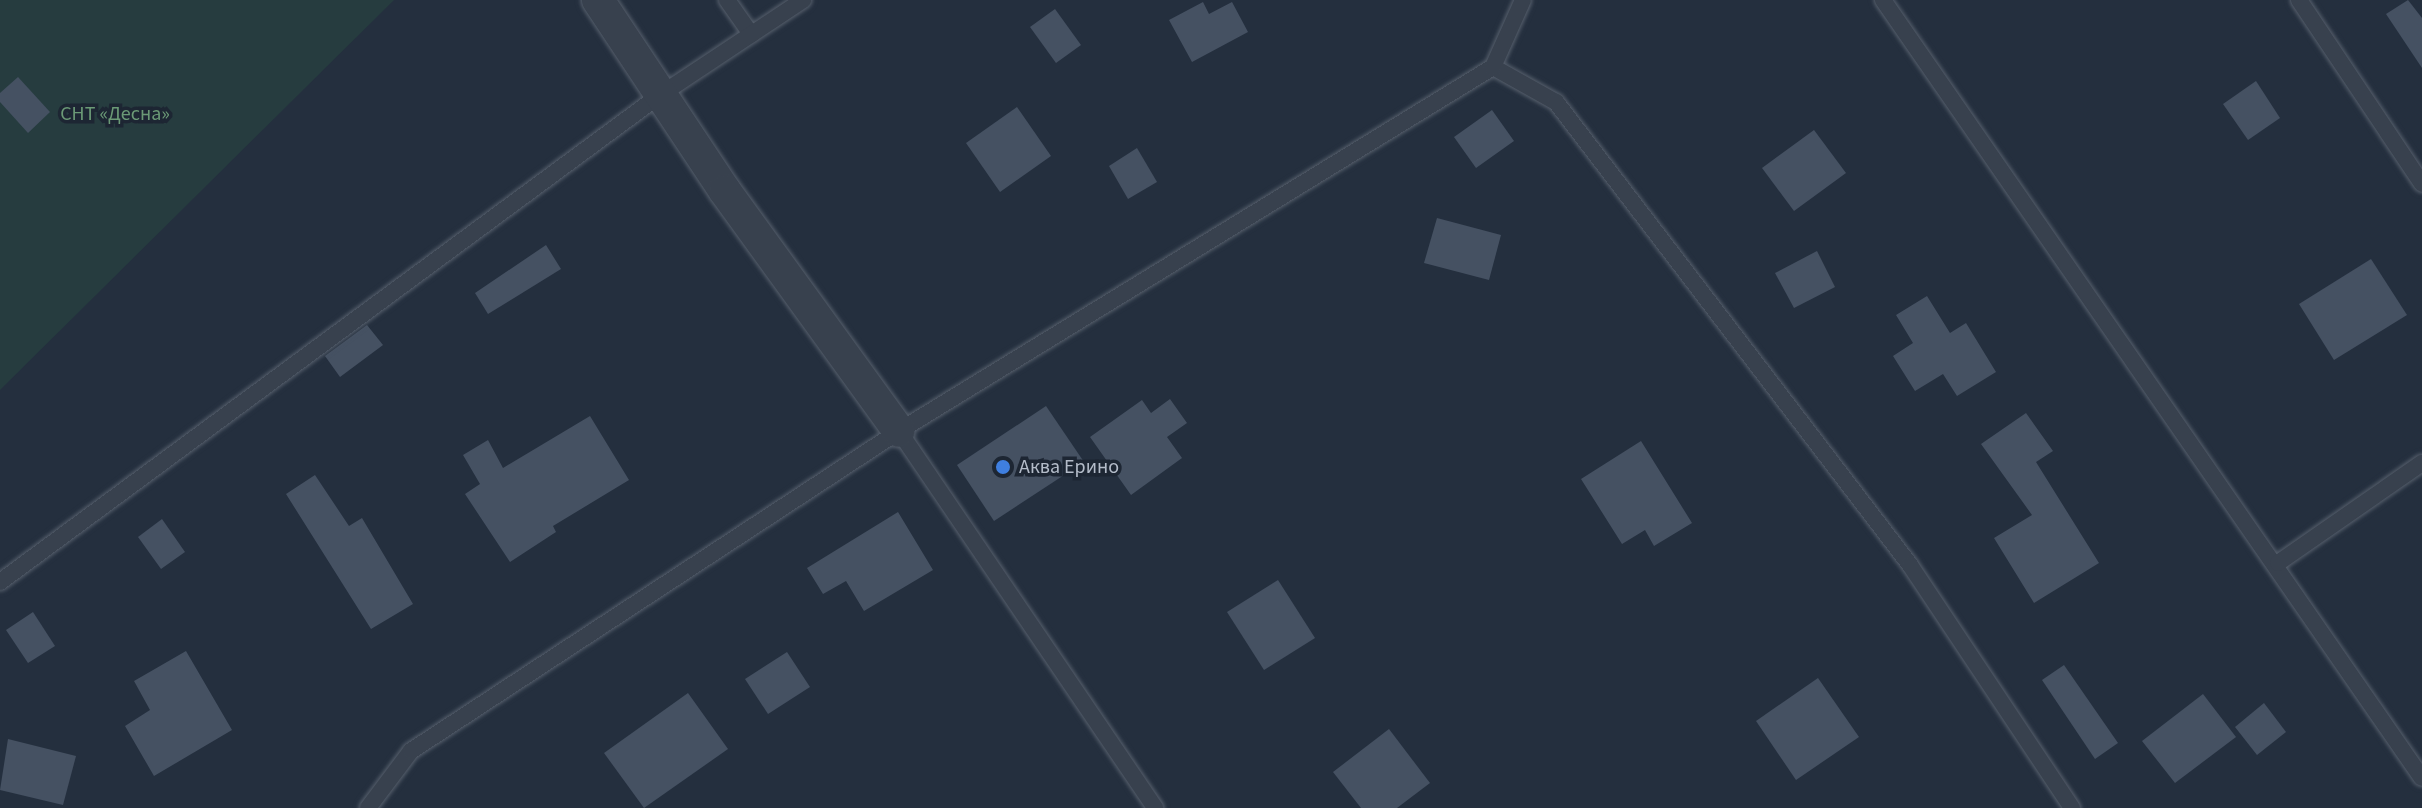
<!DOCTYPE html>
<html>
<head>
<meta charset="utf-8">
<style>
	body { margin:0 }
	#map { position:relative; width:2422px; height:808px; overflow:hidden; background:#242f3e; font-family:"Source Sans 3",sans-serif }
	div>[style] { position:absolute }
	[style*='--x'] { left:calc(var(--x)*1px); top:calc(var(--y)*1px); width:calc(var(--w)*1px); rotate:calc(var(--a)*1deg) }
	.green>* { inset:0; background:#263c3f }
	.building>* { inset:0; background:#455162 }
	.roads { filter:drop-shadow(0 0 2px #565f6c) drop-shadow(0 0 2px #565f6c) }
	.lane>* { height:16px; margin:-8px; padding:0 8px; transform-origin:8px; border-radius:8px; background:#38414e }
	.street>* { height:32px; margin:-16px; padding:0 16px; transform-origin:16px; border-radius:16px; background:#38414e }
	.dots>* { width:22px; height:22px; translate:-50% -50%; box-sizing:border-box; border:4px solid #1d2633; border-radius:50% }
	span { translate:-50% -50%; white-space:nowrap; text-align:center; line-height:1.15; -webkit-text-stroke:7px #1d2633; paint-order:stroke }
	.park-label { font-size:20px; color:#6b9a76 }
	.poi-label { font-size:20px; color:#b4bcc9 }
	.left { translate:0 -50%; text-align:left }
</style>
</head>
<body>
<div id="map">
	<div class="green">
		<i style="clip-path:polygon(0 0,394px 0,0 390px)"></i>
	</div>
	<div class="building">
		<i style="clip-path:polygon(2408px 0,2422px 18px,2422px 68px,2386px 14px)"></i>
		<i style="clip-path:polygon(1203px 2px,1209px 14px,1232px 2px,1248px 32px,1192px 62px,1169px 20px)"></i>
		<i style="clip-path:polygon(1055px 9px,1081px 45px,1056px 63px,1030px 27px)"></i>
		<i style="clip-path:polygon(18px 77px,50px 112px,28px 133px,0 102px,0 93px)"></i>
		<i style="clip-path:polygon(2256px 81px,2280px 118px,2248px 140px,2223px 104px)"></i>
		<i style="clip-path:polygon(1017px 107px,1051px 156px,1000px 192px,966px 143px)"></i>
		<i style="clip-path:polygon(1492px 110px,1514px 141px,1476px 168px,1454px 137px)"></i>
		<i style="clip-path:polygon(1814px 130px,1846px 173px,1794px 211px,1762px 168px)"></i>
		<i style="clip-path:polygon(1137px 148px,1157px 182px,1128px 199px,1109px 166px)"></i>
		<i style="clip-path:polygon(1437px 218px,1501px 235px,1489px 280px,1424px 263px)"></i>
		<i style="clip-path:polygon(546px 245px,561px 269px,488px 314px,475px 293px)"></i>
		<i style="clip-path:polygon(1817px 251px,1835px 287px,1794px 308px,1775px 273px)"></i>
		<i style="clip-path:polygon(2371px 259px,2407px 315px,2334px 360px,2299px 304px)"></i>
		<i style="clip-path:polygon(1927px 296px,1950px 333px,1966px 323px,1996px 372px,1957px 396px,1943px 374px,1915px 391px,1893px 356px,1913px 343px,1896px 315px)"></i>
		<i style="clip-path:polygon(367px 325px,383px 345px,340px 377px,325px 356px)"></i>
		<i style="clip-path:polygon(1170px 399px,1187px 423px,1167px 437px,1182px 458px,1131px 495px,1090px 437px,1142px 400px,1151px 413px)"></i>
		<i style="clip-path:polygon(1046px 406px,1084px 462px,994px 521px,957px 465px)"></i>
		<i style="clip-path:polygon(2026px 413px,2053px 451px,2036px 462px,2099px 563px,2034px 603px,1994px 538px,2032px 515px,1981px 444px)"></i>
		<i style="clip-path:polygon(590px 416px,629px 480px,553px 526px,556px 532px,510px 562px,465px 494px,480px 484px,463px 455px,488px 440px,503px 468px)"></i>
		<i style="clip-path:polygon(1641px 441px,1692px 523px,1654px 546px,1645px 530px,1622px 544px,1581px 479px)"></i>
		<i style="clip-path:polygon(315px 475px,349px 526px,362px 518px,413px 604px,371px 629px,286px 494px)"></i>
		<i style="clip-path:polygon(898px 512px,933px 570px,864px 611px,846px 581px,823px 594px,807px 568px)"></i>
		<i style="clip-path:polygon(162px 519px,185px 552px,161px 569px,138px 537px)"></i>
		<i style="clip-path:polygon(1278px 580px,1315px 638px,1264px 670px,1227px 612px)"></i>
		<i style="clip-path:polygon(33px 612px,55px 646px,28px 663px,6px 630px)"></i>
		<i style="clip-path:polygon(186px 651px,232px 730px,154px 776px,125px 726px,150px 710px,134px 681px)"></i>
		<i style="clip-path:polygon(787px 652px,810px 687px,768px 714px,745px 679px)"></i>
		<i style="clip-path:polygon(2064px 665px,2118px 743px,2095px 759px,2042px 680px)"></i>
		<i style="clip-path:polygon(1818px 678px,1859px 737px,1796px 780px,1756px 721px)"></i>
		<i style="clip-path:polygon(688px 693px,728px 749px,644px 808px,604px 753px)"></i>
		<i style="clip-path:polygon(2203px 694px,2236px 737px,2175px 783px,2142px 741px)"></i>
		<i style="clip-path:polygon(2264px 703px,2286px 732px,2257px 755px,2235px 727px)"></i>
		<i style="clip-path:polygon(1389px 729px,1430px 783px,1397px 808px,1361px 808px,1333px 772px)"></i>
		<i style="clip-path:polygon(8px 739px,76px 756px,63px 805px,0 790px)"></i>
	</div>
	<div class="roads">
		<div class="lane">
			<i style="--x:727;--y:0;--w:42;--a:54.8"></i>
			<i style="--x:1883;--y:0;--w:946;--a:55.29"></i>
			<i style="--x:2299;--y:0;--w:221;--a:56.2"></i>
			<i style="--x:1493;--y:67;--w:72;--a:29.1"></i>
			<i style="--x:1556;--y:102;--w:583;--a:52.6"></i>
			<i style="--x:1910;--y:565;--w:292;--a:56.3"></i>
			<i style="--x:899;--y:431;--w:456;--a:55.8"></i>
			<i style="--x:2278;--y:563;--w:175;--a:-34.8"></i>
			<i style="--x:0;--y:582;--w:820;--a:-36.42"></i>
			<i style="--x:660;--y:95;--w:172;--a:-33.6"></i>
			<i style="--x:368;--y:808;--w:71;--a:-53"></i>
			<i style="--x:411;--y:751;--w:584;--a:-33.25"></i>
			<i style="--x:899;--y:431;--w:697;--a:-31.5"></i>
			<i style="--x:1493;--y:67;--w:73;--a:-65.9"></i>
		</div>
		<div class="street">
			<i style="--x:598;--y:0;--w:229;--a:56.4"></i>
			<i style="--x:725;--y:191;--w:296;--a:54.1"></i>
		</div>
	</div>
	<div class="dots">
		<i style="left:1003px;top:467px;background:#3f7fe0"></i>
	</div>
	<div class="park-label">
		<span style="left:115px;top:114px">СНТ «Десна»</span>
	</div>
	<div class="poi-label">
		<span class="left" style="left:1019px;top:467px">Аква Ерино</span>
	</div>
</div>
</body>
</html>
